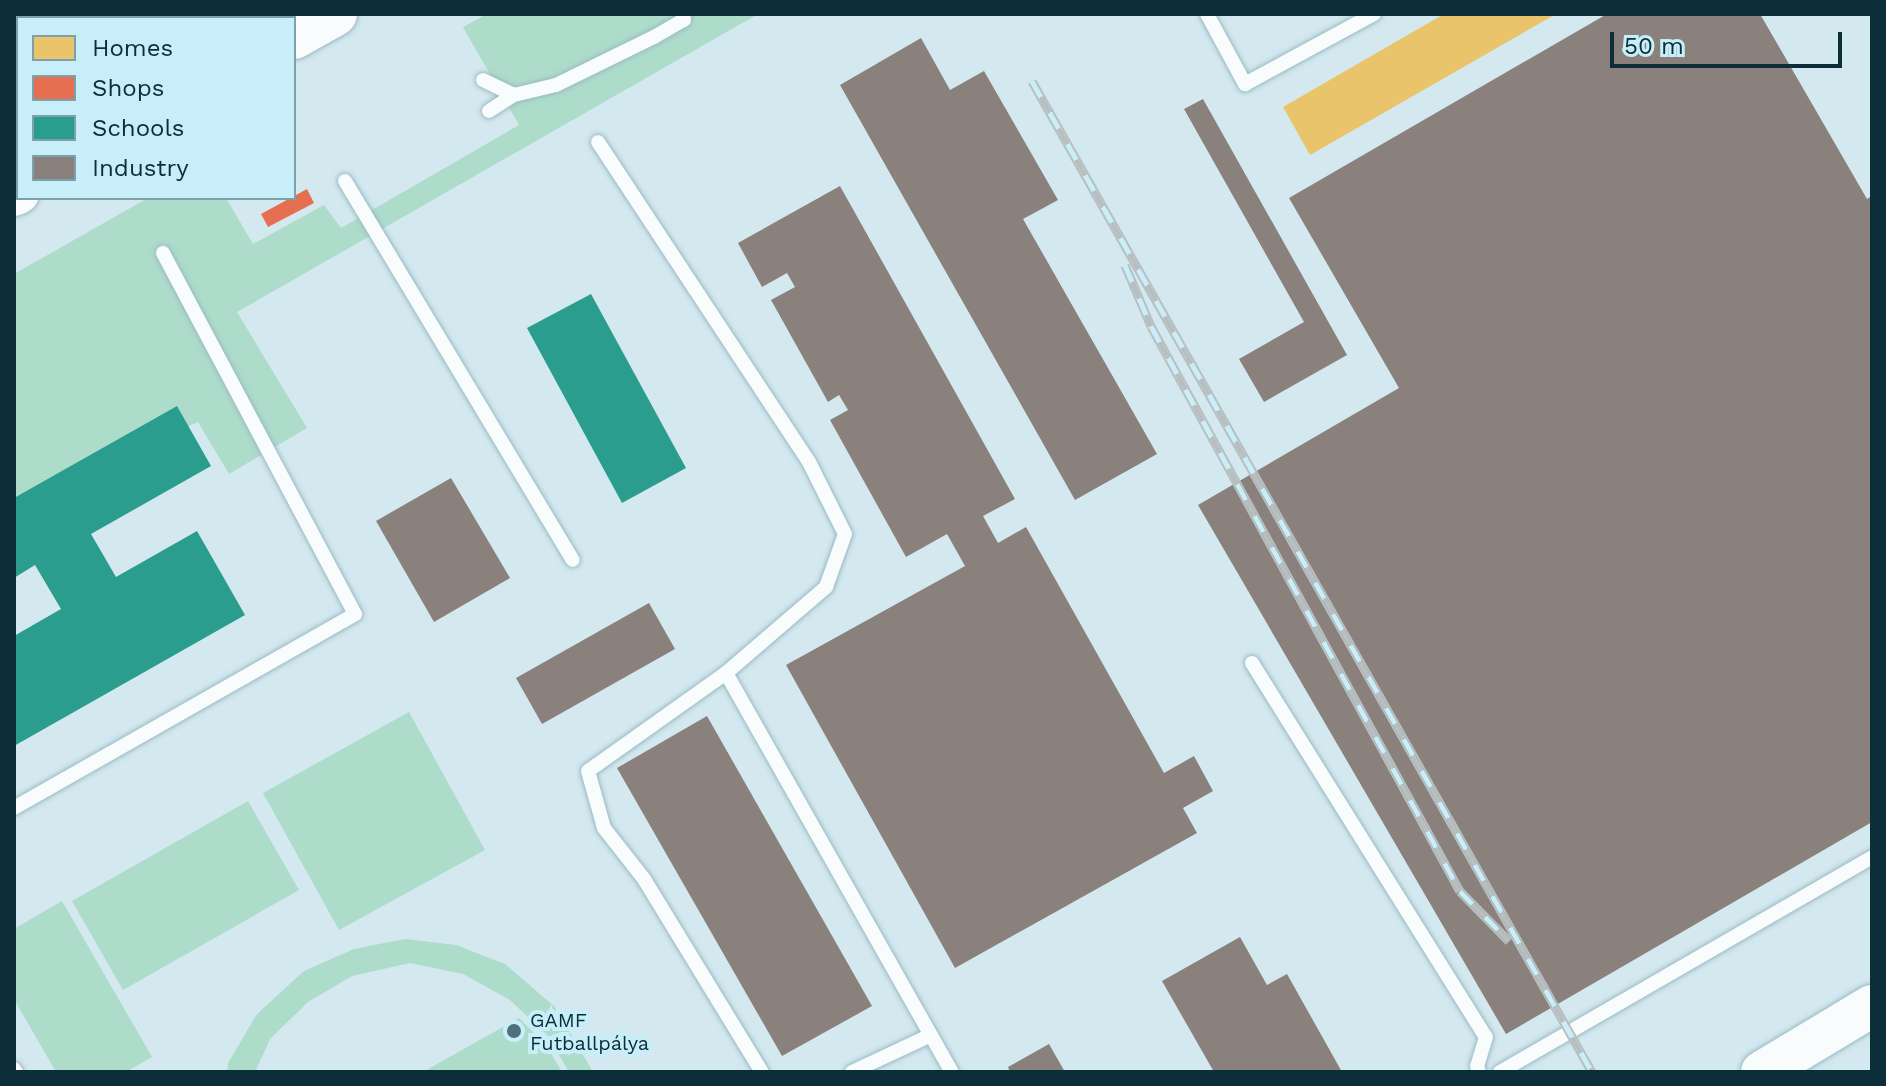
<!DOCTYPE html>
<html>
<head>
<meta charset="utf-8">
<style>
	body { margin:0 }
	#map { position:relative; width:1886px; height:1086px; overflow:hidden; background:#d3e8ef; font-family:"Work Sans",sans-serif }
	div>[style] { position:absolute }
	[style*='--x'] { left:calc(var(--x)*1px); top:calc(var(--y)*1px); width:calc(var(--w)*1px); rotate:calc(var(--a)*1deg) }
	.green>* { inset:0; background:#addcca }
	.homes>* { inset:0; background:#e9c46a }
	.shops>* { inset:0; background:#e76f51 }
	.schools>* { inset:0; background:#2a9d8f }
	.industry>* { inset:0; background:#8a817c }
	.roads { filter:drop-shadow(0 0 2px #9bbac3) drop-shadow(0 0 2px #9bbac3) }
	.lane>* { height:14px; margin:-7px; padding:0 7px; transform-origin:7px; border-radius:7px; background:#f8fcfd }
	.secondary>* { height:42px; margin:-21px; padding:0 21px; transform-origin:21px; border-radius:21px; background:#f8fcfd }
	.primary>* { height:44px; margin:-22px; padding:0 22px; transform-origin:22px; border-radius:22px; background:#f8fcfd }
	.rail>* { height:9px; margin-top:-4.5px; transform-origin:0; background:repeating-linear-gradient(90deg,#c8eefa 0 18px,#b8bfc1 0 36px); box-sizing:border-box; border-block:2px solid #b8bfc1 }
	.dots>* { width:22px; height:22px; translate:-50% -50%; box-sizing:border-box; border:4px solid #c8eefa; border-radius:50% }
	span { translate:-50% -50%; white-space:nowrap; text-align:center; line-height:1.15; -webkit-text-stroke:8px #c8eefa; paint-order:stroke }
	.poi-label { font-size:20px; color:#0b2e38 }
	.left { translate:0 -50%; text-align:left }
	.frame { position:absolute; inset:0; border:16px solid #0b2e38; pointer-events:none }
	.legend { position:absolute; left:16px; top:16px; width:280px; height:184px; box-sizing:border-box; background:#c8eefa; border:2px solid #7ca1ac; margin:0; padding:10px 14px; list-style:none; font-size:24px; color:#0b2e38 }
	.legend li { display:flex; align-items:center; gap:16px; height:40px }
	.legend b { width:40px; border:2px solid #7ca1ac }
	.scale { position:absolute; left:1610px; top:32px; width:232px; height:36px; box-sizing:border-box; border:4px solid #0b2e38; border-top:0; padding-left:10px; font-size:24px; line-height:28px; white-space:nowrap; color:#0b2e38; -webkit-text-stroke:6px #c8eefa; paint-order:stroke }
</style>
</head>
<body>
<div id="map">
	<div class="green">
		<i style="clip-path:polygon(487px 14px,758px 14px,237px 312px,307px 428px,229px 474px,198px 422px,14px 501px,14px 274px,148px 198px,226px 198px,253px 244px,324px 205px,341px 228px,519px 125px,463px 27px)"></i>
		<i style="clip-path:polygon(409px 712px,485px 850px,339px 930px,263px 793px)"></i>
		<i style="clip-path:polygon(248px 801px,299px 890px,123px 990px,72px 901px)"></i>
		<i style="clip-path:polygon(62px 901px,152px 1057px,126px 1072px,56px 1072px,14px 999px,14px 929px)"></i>
		<i style="clip-path:polygon(405px 939px,456px 945px,505px 964px,555px 1007px,593px 1072px,569px 1072px,548px 1036px,510px 1000px,463px 974px,410px 963px,352px 976px,308px 1002px,270px 1039px,255px 1072px,227px 1072px,228px 1063px,257px 1014px,304px 971px,354px 949px)"></i>
		<i style="clip-path:polygon(519px 1018px,546px 1045px,562px 1072px,423px 1072px)"></i>
	</div>
	<div class="homes">
		<i style="clip-path:polygon(1444px 14px,1556px 14px,1310px 155px,1283px 107px)"></i>
	</div>
	<div class="shops">
		<i style="clip-path:polygon(307px 189px,314px 203px,268px 227px,261px 214px)"></i>
	</div>
	<div class="schools">
		<i style="clip-path:polygon(591px 294px,686px 468px,622px 503px,527px 328px)"></i>
		<i style="clip-path:polygon(177px 406px,211px 466px,91px 534px,116px 577px,197px 531px,245px 615px,14px 746px,14px 636px,61px 609px,35px 565px,14px 578px,14px 498px)"></i>
	</div>
	<div class="industry">
		<i style="clip-path:polygon(1607px 14px,1760px 14px,1867px 199px,1872px 196px,1872px 822px,1506px 1034px,1198px 505px,1399px 388px,1289px 198px)"></i>
		<i style="clip-path:polygon(921px 38px,950px 90px,984px 71px,1058px 200px,1023px 219px,1157px 454px,1075px 500px,840px 85px)"></i>
		<i style="clip-path:polygon(1203px 99px,1347px 355px,1264px 402px,1239px 359px,1304px 322px,1184px 109px)"></i>
		<i style="clip-path:polygon(840px 186px,1015px 499px,983px 516px,998px 543px,1026px 527px,1164px 773px,1194px 756px,1213px 791px,1183px 808px,1197px 833px,955px 968px,786px 665px,965px 566px,947px 534px,906px 557px,830px 420px,848px 410px,839px 395px,828px 402px,771px 300px,795px 287px,787px 273px,762px 287px,738px 243px)"></i>
		<i style="clip-path:polygon(451px 478px,510px 578px,434px 622px,376px 521px)"></i>
		<i style="clip-path:polygon(649px 603px,675px 649px,542px 724px,516px 678px)"></i>
		<i style="clip-path:polygon(707px 716px,872px 1006px,782px 1056px,617px 768px)"></i>
		<i style="clip-path:polygon(1240px 937px,1267px 985px,1287px 974px,1342px 1072px,1214px 1072px,1162px 981px)"></i>
		<i style="clip-path:polygon(1049px 1044px,1065px 1072px,1010px 1072px,1008px 1067px)"></i>
	</div>
	<div class="roads">
		<div class="lane">
			<i style="--x:1207;--y:14;--w:80;--a:61.5"></i>
			<i style="--x:1245;--y:84;--w:147;--a:-28.5"></i>
			<i style="--x:483;--y:80;--w:34;--a:26"></i>
			<i style="--x:514;--y:95;--w:43;--a:-13.4"></i>
			<i style="--x:556;--y:85;--w:109;--a:-26.1"></i>
			<i style="--x:654;--y:37;--w:34;--a:-30"></i>
			<i style="--x:684;--y:20;--w:6;--a:-99"></i>
			<i style="--x:489;--y:111;--w:30;--a:-33"></i>
			<i style="--x:598;--y:142;--w:383;--a:56.6"></i>
			<i style="--x:809;--y:462;--w:80;--a:63.4"></i>
			<i style="--x:845;--y:534;--w:56;--a:109.7"></i>
			<i style="--x:826;--y:587;--w:132;--a:139.3"></i>
			<i style="--x:726;--y:673;--w:169;--a:144.6"></i>
			<i style="--x:588;--y:771;--w:59;--a:74.3"></i>
			<i style="--x:604;--y:828;--w:65;--a:51.9"></i>
			<i style="--x:644;--y:879;--w:226;--a:58.6"></i>
			<i style="--x:345;--y:181;--w:442;--a:59"></i>
			<i style="--x:1252;--y:663;--w:441;--a:58"></i>
			<i style="--x:1486;--y:1037;--w:30;--a:107"></i>
			<i style="--x:1477;--y:1066;--w:6;--a:72"></i>
			<i style="--x:726;--y:673;--w:459;--a:60.5"></i>
			<i style="--x:14;--y:808;--w:392;--a:-29.6"></i>
			<i style="--x:355;--y:614;--w:409;--a:-118"></i>
			<i style="--x:14;--y:1069;--w:4;--a:56"></i>
			<i style="--x:852;--y:1072;--w:87;--a:-25.1"></i>
			<i style="--x:1500;--y:1072;--w:430;--a:-30"></i>
		</div>
		<div class="secondary">
			<i style="--x:1762;--y:1072;--w:128;--a:-31"></i>
		</div>
		<div class="primary">
			<i style="--x:209;--y:18;--w:7;--a:-34"></i>
			<i style="--x:294;--y:37;--w:47;--a:-29.3"></i>
			<i style="--x:14;--y:132;--w:4;--a:-27"></i>
			<i style="--x:14;--y:194;--w:4;--a:-27"></i>
		</div>
	</div>
	<div class="rail">
		<i style="--x:1032;--y:81;--w:1138;--a:60.53"></i>
		<i style="--x:1125;--y:265;--w:66;--a:66.9"></i>
		<i style="--x:1151;--y:326;--w:644;--a:61.33"></i>
		<i style="--x:1460;--y:891;--w:70;--a:45.6"></i>
	</div>
	<div class="dots">
		<i style="left:514px;top:1031px;background:#516f78"></i>
	</div>
	<div class="poi-label">
		<span class="left" style="left:530px;top:1032px">GAMF<br>Futballpálya</span>
	</div>
	<div class="frame"></div>
	<ul class="legend">
	<li><b style="height:22px;background:#e9c46a"></b>Homes</li>
	<li><b style="height:22px;background:#e76f51"></b>Shops</li>
	<li><b style="height:22px;background:#2a9d8f"></b>Schools</li>
	<li><b style="height:22px;background:#8a817c"></b>Industry</li>
	</ul>
	<div class="scale">50 m</div>
</div>
</body>
</html>
